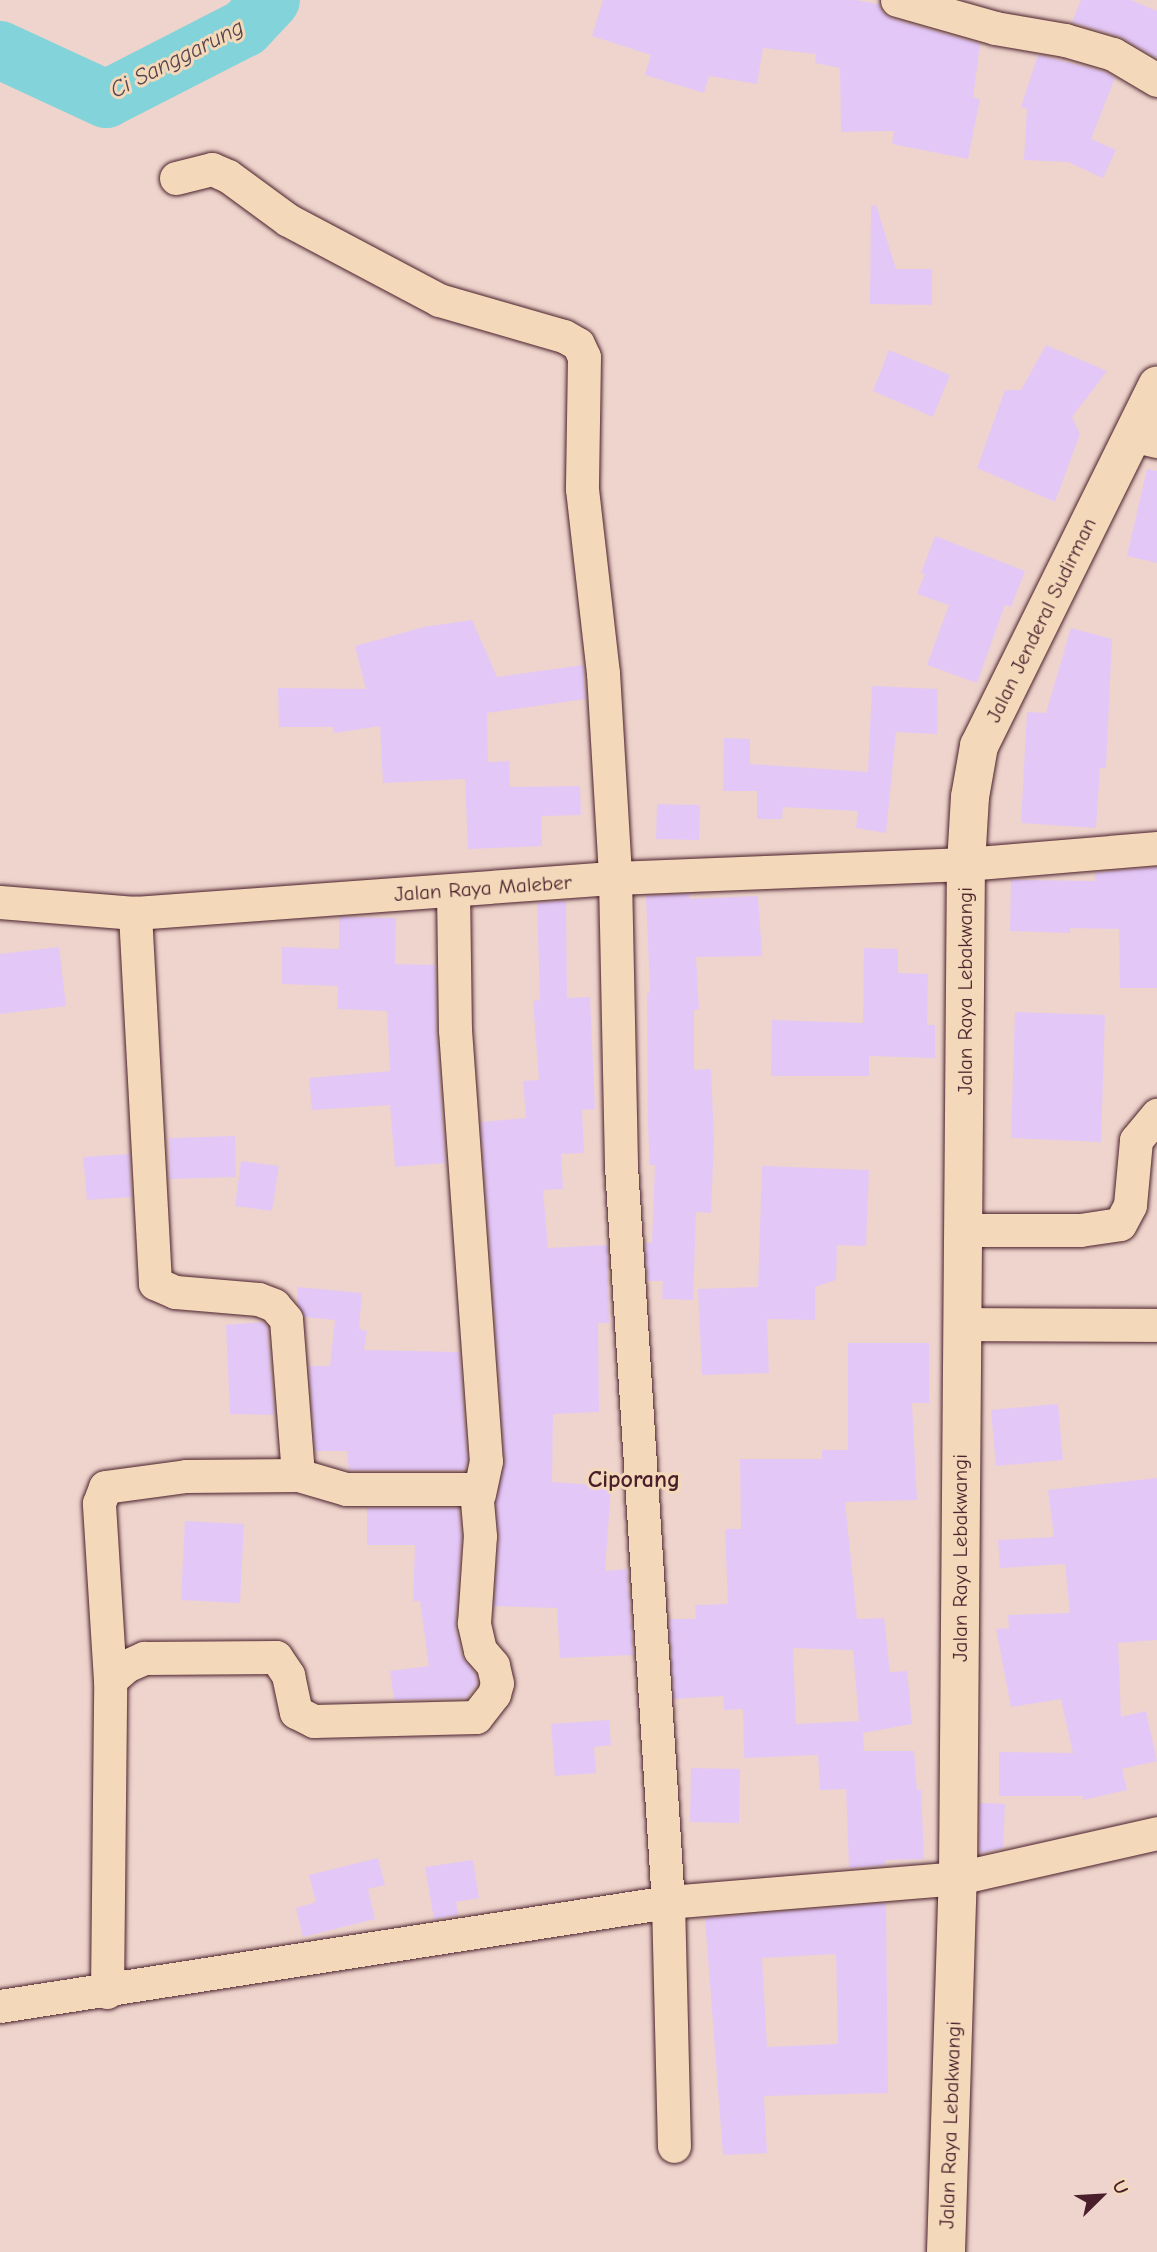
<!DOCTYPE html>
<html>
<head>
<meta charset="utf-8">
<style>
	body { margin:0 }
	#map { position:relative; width:1157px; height:2252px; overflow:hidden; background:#eed4cc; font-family:"Comic Neue",sans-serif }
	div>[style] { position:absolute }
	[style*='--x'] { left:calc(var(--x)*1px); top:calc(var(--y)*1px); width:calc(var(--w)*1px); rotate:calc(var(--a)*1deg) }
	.river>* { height:58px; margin:-29px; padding:0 29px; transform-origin:29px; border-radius:29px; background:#83d4da }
	.building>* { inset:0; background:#e3c8f7 }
	.roads { filter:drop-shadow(0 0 2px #4a1f2b) drop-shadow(0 0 2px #4a1f2b) }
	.minor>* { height:33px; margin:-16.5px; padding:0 16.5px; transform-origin:16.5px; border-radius:16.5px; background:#f3d9ba }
	.secondary>* { height:38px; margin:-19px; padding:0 19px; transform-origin:19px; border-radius:19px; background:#f3d9ba }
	span { translate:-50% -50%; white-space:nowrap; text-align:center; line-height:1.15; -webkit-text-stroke:6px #f3d9ba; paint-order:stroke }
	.street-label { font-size:21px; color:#4a1f2b }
	.water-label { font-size:23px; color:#55434e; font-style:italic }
	.quarter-label { font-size:24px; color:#4a1f2b; font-weight:700 }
	.north { position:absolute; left:1066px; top:2161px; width:70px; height:70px; -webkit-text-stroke:5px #f3d9ba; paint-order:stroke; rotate:66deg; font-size:19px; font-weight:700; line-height:28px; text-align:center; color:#4a1f2b }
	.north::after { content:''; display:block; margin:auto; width:24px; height:32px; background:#4a1f2b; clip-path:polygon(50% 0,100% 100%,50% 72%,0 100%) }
</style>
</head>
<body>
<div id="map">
	<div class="river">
		<i style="--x:0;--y:50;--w:117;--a:24.8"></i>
		<i style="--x:106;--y:99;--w:156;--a:-27.1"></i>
		<i style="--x:245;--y:28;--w:38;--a:-47"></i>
	</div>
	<div class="building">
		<i style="clip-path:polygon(603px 0,855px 0,878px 4px,883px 13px,892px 19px,980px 44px,973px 98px,980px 99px,968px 159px,892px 144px,894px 131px,841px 132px,840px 68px,815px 63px,816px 54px,763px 48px,757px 84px,709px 76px,704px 93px,645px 75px,651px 55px,592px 36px)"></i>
		<i style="clip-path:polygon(1081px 0,1131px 0,1157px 11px,1157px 58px,1119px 36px,1072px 22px)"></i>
		<i style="clip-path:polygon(1038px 55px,1105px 72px,1115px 78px,1091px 139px,1116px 150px,1103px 178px,1068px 162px,1024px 160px,1027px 109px,1021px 107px)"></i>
		<i style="clip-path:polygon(876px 205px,896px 269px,932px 269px,932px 305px,870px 304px,871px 206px)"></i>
		<i style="clip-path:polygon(1046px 345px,1107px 371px,1072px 417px,1080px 434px,1055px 502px,977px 468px,1005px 390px,1021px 390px)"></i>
		<i style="clip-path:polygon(889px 350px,950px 375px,933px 417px,873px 391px)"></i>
		<i style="clip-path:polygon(1147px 469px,1157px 471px,1157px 563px,1127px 556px)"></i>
		<i style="clip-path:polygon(935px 536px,1025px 571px,1011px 607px,1005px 605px,977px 683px,927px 665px,949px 605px,917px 594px,925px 574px,921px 573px)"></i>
		<i style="clip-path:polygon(472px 620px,497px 677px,583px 665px,585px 699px,487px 713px,488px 762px,509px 761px,510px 787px,580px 786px,581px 815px,541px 816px,542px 846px,468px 849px,465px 779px,383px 783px,380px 726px,334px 733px,333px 727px,279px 727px,278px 688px,366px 689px,355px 646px,424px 627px)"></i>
		<i style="clip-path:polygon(1071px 628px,1112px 639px,1106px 768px,1100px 768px,1096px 828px,1021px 823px,1027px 712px,1046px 713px)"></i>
		<i style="clip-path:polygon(872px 686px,938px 689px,937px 734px,896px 732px,886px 833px,856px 828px,858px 811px,783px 807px,782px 819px,757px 819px,757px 791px,723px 791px,724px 738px,750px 739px,750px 764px,868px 772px)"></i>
		<i style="clip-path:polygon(657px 804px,700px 805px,699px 840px,656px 839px)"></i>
		<i style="clip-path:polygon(1157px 867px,1157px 988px,1120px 988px,1119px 929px,1070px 928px,1070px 933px,1010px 931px,1011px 880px,1095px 881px,1095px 873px)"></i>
		<i style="clip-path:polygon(689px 894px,689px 899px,758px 896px,762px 956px,696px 957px,699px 1009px,694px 1010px,694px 1070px,711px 1069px,714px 1140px,711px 1213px,696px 1212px,693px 1300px,662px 1299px,663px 1281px,648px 1281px,645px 1243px,652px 1243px,655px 1165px,650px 1165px,648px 1127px,647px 994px,650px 992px,646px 896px)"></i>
		<i style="clip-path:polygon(566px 901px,567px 998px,590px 997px,595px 1109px,582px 1110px,584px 1153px,561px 1154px,563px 1189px,543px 1190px,548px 1248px,607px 1245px,609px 1323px,598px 1323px,599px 1412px,553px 1414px,552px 1482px,611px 1486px,605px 1571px,627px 1569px,633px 1655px,560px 1658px,557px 1608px,494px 1606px,499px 1537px,496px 1501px,505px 1460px,481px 1122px,526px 1118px,523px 1081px,539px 1080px,533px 1001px,540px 1000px,537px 903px)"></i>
		<i style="clip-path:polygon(339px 917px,396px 918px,395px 964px,435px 965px,436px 1031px,445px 1163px,395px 1167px,390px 1105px,312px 1110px,309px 1078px,390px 1071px,387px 1011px,337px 1009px,338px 986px,282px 984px,282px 947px,339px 949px)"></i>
		<i style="clip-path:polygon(59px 947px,66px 1006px,0 1014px,0 954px)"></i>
		<i style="clip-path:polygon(864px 948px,898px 949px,898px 973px,928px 974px,927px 1025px,935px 1025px,935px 1058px,869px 1056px,869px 1076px,771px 1076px,772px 1020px,863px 1023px)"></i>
		<i style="clip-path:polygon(1015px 1012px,1105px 1015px,1101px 1142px,1011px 1138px)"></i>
		<i style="clip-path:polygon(235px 1136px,236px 1177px,169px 1179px,170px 1138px)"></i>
		<i style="clip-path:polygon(129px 1154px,131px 1197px,87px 1200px,83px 1157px)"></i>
		<i style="clip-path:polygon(241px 1161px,279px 1166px,272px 1211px,235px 1206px)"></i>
		<i style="clip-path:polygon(762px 1166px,869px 1170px,866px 1246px,837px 1245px,836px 1280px,815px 1287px,815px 1320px,767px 1319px,769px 1373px,702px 1375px,698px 1289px,758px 1287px)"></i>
		<i style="clip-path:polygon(298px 1287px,362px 1293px,359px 1329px,367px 1331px,364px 1350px,459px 1352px,467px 1460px,464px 1470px,349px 1470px,347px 1451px,315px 1451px,309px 1366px,330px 1366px,335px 1320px,305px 1317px,297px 1303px)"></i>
		<i style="clip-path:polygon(263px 1322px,267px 1327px,274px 1415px,230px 1414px,226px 1325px)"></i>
		<i style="clip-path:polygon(evenodd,848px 1343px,929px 1343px,929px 1403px,912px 1403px,917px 1500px,845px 1502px,857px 1619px,884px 1618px,890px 1672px,907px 1671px,912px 1724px,863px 1733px,864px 1751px,914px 1751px,917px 1790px,921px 1790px,924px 1859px,885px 1860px,885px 1865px,849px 1868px,846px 1789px,820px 1790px,818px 1755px,744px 1758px,743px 1709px,724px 1710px,723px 1696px,674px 1699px,669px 1619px,696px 1619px,695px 1605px,728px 1604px,725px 1529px,741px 1529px,740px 1459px,822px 1459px,822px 1450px,848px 1450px,848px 1343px,793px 1648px,853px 1650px,859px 1721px,796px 1724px,793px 1648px)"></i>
		<i style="clip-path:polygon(1058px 1404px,1063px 1460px,996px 1466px,991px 1410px)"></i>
		<i style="clip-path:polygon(1157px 1478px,1157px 1640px,1118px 1643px,1121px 1717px,1146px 1711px,1157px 1761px,1122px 1769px,1127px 1790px,1083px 1800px,1083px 1796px,999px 1796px,999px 1752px,1073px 1753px,1061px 1699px,1011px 1707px,996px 1629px,1009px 1628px,1008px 1615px,1070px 1613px,1065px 1564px,1000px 1568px,998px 1540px,1054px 1537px,1048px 1490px)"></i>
		<i style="clip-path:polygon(367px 1508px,458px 1508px,461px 1536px,455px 1627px,461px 1655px,475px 1674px,477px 1683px,466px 1698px,394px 1700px,390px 1671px,429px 1666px,420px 1601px,413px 1601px,415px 1545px,367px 1545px)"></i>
		<i style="clip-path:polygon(185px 1521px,244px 1524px,240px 1603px,181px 1600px)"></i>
		<i style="clip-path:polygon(609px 1720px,611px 1745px,594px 1747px,596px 1773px,555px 1776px,551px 1724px)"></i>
		<i style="clip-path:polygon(691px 1768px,740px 1769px,739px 1823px,690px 1822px)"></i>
		<i style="clip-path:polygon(980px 1803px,1005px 1804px,1003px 1848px,980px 1853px)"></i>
		<i style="clip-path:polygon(378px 1858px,385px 1885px,368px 1889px,375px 1919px,303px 1937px,296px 1908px,316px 1902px,309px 1875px)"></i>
		<i style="clip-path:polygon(473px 1860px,479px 1898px,456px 1902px,458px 1915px,434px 1919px,425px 1867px)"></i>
		<i style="clip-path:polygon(evenodd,886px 1903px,888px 2093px,764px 2096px,767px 2153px,723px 2155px,705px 1918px,886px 1903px,836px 1954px,838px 2044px,767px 2047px,762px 1958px,836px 1954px)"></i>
	</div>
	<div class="roads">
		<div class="minor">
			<i style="--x:897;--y:0;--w:102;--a:15.9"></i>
			<i style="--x:995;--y:28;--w:71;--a:9.7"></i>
			<i style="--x:1065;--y:40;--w:50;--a:16.3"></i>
			<i style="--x:1113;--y:54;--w:51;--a:30.6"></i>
			<i style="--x:176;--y:178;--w:37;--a:-14"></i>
			<i style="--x:212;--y:169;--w:17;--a:24"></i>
			<i style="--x:228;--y:176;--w:74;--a:36.3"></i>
			<i style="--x:288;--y:220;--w:171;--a:27.9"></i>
			<i style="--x:439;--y:300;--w:130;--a:16.1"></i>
			<i style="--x:564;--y:336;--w:16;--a:30"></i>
			<i style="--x:578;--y:344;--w:14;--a:65"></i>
			<i style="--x:584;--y:357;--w:132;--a:90.9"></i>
			<i style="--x:582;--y:489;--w:185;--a:83.5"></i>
			<i style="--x:603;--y:673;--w:205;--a:86.6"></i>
			<i style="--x:615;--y:878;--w:288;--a:88.8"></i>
			<i style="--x:621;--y:1166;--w:737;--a:86.35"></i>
			<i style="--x:668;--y:1902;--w:244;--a:88.6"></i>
			<i style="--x:1135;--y:436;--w:23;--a:13"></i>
			<i style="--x:453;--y:890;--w:140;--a:89.2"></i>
			<i style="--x:455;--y:1030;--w:432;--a:85.9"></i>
			<i style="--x:486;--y:1461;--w:34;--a:102"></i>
			<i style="--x:0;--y:902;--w:135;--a:4.7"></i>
			<i style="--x:135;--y:913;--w:481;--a:-4.2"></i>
			<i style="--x:615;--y:878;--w:351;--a:-2.3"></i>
			<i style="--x:966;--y:864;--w:192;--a:-4.8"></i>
			<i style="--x:964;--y:1230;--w:116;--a:0"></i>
			<i style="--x:1080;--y:1230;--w:40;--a:-8.5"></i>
			<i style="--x:1120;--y:1224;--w:21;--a:-62"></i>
			<i style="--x:1130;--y:1205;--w:65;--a:-84.7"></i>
			<i style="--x:1136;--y:1140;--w:33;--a:-50"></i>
			<i style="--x:962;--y:1324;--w:195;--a:0.3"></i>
			<i style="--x:110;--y:1680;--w:177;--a:-93.6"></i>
			<i style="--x:99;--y:1503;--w:17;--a:-69"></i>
			<i style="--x:105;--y:1487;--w:82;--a:-7.7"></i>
			<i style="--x:186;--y:1476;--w:112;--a:-0.5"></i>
			<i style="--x:107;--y:1992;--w:312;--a:-89.4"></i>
			<i style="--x:110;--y:1680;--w:21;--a:-41"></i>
			<i style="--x:126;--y:1666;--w:20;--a:-24"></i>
			<i style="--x:144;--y:1658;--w:132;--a:-0.4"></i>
			<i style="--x:276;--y:1657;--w:22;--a:56"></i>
			<i style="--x:288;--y:1675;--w:38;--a:78"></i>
			<i style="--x:296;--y:1712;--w:20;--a:27"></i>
			<i style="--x:314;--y:1721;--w:162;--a:-1.4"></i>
			<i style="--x:476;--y:1717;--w:29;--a:-52"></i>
			<i style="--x:494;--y:1694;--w:11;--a:-75"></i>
			<i style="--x:497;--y:1683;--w:18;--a:-103"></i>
			<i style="--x:493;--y:1665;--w:20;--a:-131"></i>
			<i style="--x:480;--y:1650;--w:28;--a:-103"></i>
			<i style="--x:474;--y:1623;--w:87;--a:-86.1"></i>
			<i style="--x:480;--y:1536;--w:47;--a:-94.9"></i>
			<i style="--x:476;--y:1489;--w:130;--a:180"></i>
			<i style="--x:346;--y:1489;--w:50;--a:-163.7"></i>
			<i style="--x:298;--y:1475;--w:156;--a:-94.4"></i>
			<i style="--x:286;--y:1319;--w:18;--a:-131"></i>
			<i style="--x:274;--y:1305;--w:17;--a:-159"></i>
			<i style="--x:258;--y:1299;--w:83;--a:-175.2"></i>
			<i style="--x:175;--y:1292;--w:22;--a:-156"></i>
			<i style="--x:155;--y:1283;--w:371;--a:-93.1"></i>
			<i style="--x:0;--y:2006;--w:676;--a:-8.85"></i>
			<i style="--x:668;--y:1902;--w:291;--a:-4.7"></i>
			<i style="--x:958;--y:1878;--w:204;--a:-12.7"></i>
		</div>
		<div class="secondary">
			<i style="--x:946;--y:2252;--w:374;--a:-88.2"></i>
			<i style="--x:958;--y:1878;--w:1014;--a:-89.55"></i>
			<i style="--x:966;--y:864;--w:67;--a:-86.6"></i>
			<i style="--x:970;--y:797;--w:52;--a:-80"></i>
			<i style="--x:979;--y:746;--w:402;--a:-63.7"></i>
		</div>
	</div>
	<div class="street-label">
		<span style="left:1041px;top:620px;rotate:-64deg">Jalan Jenderal Sudirman</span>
		<span style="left:483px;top:888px;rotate:-4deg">Jalan Raya Maleber</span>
		<span style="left:965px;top:991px;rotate:-90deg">Jalan Raya Lebakwangi</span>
		<span style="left:960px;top:1558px;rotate:-90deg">Jalan Raya Lebakwangi</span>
		<span style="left:950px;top:2125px;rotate:-88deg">Jalan Raya Lebakwangi</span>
	</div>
	<div class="water-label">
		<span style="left:177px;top:59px;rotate:-27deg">Ci Sanggarung</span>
	</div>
	<div class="quarter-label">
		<span style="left:634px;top:1480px">Ciporang</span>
	</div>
	<div class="north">U</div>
</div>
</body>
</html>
